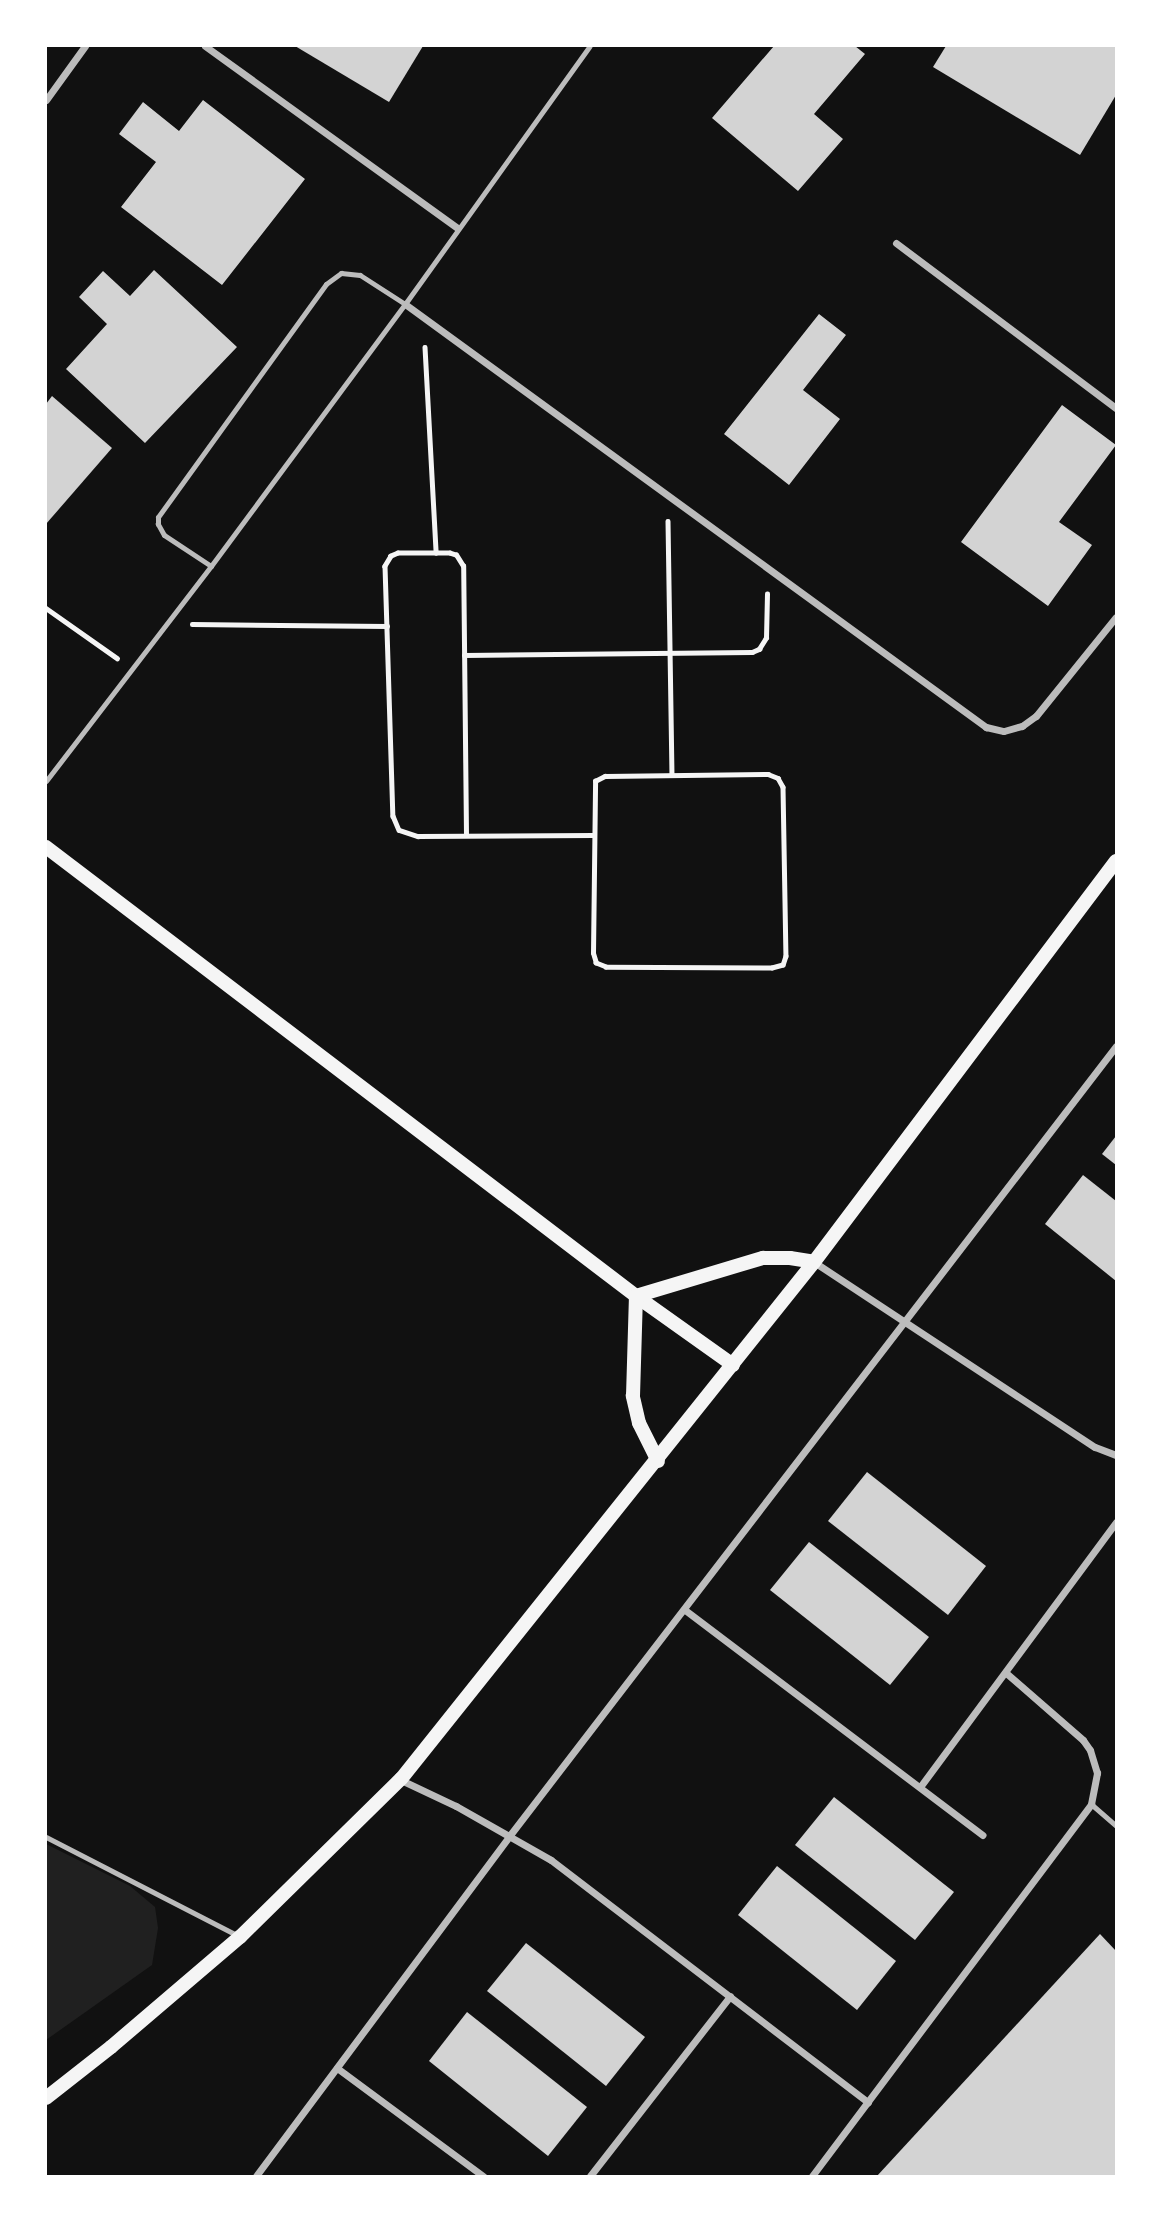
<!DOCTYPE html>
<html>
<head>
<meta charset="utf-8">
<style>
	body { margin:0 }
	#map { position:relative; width:1162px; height:2222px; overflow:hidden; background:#111; font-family:Manrope,sans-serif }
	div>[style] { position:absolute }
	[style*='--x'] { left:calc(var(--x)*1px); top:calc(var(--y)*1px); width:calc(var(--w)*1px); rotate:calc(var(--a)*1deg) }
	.green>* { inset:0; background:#202020 }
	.building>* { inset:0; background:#d3d3d3 }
	.path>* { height:4.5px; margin:-2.25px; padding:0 2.25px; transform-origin:2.25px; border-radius:2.25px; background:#f5f5f5 }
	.service>* { height:5px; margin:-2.5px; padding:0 2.5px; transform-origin:2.5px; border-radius:2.5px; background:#bcbcbc }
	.minor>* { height:7px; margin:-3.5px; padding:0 3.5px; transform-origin:3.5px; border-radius:3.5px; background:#bcbcbc }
	.secondary>* { height:14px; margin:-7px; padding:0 7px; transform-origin:7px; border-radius:7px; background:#f5f5f5 }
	span { translate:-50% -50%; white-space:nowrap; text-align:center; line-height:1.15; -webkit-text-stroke:7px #fff; paint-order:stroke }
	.frame { position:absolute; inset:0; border:47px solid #fff; pointer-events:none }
</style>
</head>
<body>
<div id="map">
	<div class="green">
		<i style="clip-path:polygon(46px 1844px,130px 1886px,155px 1907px,158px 1928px,152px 1965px,46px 2040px)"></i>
	</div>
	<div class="building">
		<i style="clip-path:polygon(295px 46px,423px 46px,389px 102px)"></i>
		<i style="clip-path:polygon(774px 46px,855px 46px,865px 54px,814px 114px,843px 139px,798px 191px,712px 118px)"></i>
		<i style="clip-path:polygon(946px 46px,1116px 46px,1116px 95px,1080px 155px,933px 67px)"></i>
		<i style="clip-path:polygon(203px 100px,305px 179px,222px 285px,121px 207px,156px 162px,119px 134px,143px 102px,179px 131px)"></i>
		<i style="clip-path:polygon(154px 270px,237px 347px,145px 443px,66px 369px,107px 324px,79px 297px,103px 271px,130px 296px)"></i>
		<i style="clip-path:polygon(819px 314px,846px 335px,803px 390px,840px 419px,789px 485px,724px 434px)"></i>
		<i style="clip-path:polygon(52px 396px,112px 448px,46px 524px,46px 404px)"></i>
		<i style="clip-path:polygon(1062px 405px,1116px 445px,1059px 522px,1092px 545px,1048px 606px,961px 542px)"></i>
		<i style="clip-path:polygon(1116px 1136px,1116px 1165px,1102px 1154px)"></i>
		<i style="clip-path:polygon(1083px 1175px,1116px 1201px,1116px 1281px,1045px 1224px)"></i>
		<i style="clip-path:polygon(867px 1472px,986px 1566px,948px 1615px,828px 1521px)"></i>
		<i style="clip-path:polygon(809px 1542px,929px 1637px,890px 1685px,770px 1590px)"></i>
		<i style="clip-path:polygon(834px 1797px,954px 1892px,915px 1940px,795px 1845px)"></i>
		<i style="clip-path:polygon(777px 1866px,896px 1961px,857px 2010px,738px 1915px)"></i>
		<i style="clip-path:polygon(1100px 1934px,1116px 1951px,1116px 2176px,877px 2176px)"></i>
		<i style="clip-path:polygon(526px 1943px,645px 2037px,606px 2086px,487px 1991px)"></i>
		<i style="clip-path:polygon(467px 2012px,587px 2107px,548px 2156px,429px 2061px)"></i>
	</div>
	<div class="path">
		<i style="--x:425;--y:347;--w:206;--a:86.9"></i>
		<i style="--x:668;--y:521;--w:254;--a:89.1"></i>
		<i style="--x:46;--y:608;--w:87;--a:35.2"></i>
		<i style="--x:192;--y:624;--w:195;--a:0.6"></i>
		<i style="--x:464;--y:655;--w:288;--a:-0.6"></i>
		<i style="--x:752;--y:652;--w:8;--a:-23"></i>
		<i style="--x:759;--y:649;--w:13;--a:-58"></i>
		<i style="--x:766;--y:638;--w:44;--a:-88.7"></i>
		<i style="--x:768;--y:774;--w:11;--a:22"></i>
		<i style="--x:778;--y:778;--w:10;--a:61"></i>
		<i style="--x:783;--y:787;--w:169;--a:89"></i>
		<i style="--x:786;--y:956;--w:9;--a:108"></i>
		<i style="--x:783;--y:965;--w:11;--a:165"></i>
		<i style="--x:772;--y:968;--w:166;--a:-179.7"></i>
		<i style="--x:606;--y:967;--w:11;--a:-158"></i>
		<i style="--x:596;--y:963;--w:10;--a:-107"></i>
		<i style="--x:593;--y:953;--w:172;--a:-89.3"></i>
		<i style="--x:595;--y:781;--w:11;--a:-27"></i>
		<i style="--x:605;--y:776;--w:163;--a:-0.7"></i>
		<i style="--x:466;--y:835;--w:269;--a:-90.6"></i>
		<i style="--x:463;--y:566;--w:13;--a:-122"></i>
		<i style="--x:456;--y:555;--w:6;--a:-162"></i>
		<i style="--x:450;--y:553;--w:52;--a:180"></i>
		<i style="--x:398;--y:553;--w:8;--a:157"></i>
		<i style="--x:391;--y:556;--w:12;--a:121"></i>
		<i style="--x:385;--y:566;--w:250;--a:88.2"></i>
		<i style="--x:393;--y:816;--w:15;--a:67"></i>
		<i style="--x:399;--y:830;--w:20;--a:18"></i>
		<i style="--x:418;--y:836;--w:175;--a:-0.3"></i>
	</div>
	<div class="service">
		<i style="--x:211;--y:566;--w:56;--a:-146.6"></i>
		<i style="--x:164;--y:535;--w:13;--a:-119"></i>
		<i style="--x:158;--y:524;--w:7;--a:-90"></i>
		<i style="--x:158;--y:517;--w:287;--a:-54.2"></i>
		<i style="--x:326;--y:284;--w:19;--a:-36"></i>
		<i style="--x:341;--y:273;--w:19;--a:6"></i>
		<i style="--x:360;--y:275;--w:54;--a:32.8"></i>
		<i style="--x:46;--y:781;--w:271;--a:-52.5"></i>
		<i style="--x:211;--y:566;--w:326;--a:-53.5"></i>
		<i style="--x:405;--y:304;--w:317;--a:-54.4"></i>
		<i style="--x:1091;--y:1804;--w:33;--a:41"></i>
		<i style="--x:46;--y:1837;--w:217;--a:27.2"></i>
	</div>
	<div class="minor">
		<i style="--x:205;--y:46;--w:311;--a:35.8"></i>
		<i style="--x:46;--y:100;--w:67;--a:-54.2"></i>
		<i style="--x:896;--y:243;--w:275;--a:36.9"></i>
		<i style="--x:405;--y:304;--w:719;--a:36.06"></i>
		<i style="--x:986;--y:727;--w:18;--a:13"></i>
		<i style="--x:1004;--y:731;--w:19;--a:-16"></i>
		<i style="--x:1022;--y:726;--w:17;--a:-36"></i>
		<i style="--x:1036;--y:716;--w:127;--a:-51.1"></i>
		<i style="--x:814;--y:1262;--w:336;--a:33.4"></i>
		<i style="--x:1095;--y:1447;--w:22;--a:21"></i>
		<i style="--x:685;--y:1610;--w:373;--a:37.1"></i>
		<i style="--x:401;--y:1780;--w:61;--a:25.3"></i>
		<i style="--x:456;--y:1806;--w:109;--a:29.6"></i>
		<i style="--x:551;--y:1860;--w:399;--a:37.4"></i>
		<i style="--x:920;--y:1787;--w:330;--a:-53.5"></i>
		<i style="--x:337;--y:2068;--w:182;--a:36.5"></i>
		<i style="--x:256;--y:2176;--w:425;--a:-53.3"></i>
		<i style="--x:510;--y:1835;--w:995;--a:-52.47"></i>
		<i style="--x:590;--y:2176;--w:228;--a:-52.1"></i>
		<i style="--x:812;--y:2176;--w:465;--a:-53.1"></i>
		<i style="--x:1091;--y:1804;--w:32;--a:-79"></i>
		<i style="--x:1097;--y:1773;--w:24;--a:-107"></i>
		<i style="--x:1090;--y:1750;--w:12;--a:-125"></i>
		<i style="--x:1083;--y:1740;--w:103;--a:-138.9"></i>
	</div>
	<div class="secondary">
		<i style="--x:46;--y:847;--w:741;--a:37.27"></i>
		<i style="--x:636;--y:1296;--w:119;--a:35.4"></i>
		<i style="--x:658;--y:1461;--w:42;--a:-116.6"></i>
		<i style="--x:639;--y:1423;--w:28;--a:-103"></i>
		<i style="--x:633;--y:1396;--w:100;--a:-88.3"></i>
		<i style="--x:636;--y:1296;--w:133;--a:-16.7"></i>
		<i style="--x:763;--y:1258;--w:27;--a:0"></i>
		<i style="--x:790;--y:1258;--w:24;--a:9"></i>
		<i style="--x:46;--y:2098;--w:83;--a:-38.1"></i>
		<i style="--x:111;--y:2047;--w:170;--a:-40.5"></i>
		<i style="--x:240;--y:1937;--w:226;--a:-44.5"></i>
		<i style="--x:401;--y:1779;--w:662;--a:-51.38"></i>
		<i style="--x:814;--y:1262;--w:502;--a:-53.02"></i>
	</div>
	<div class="frame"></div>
</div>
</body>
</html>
